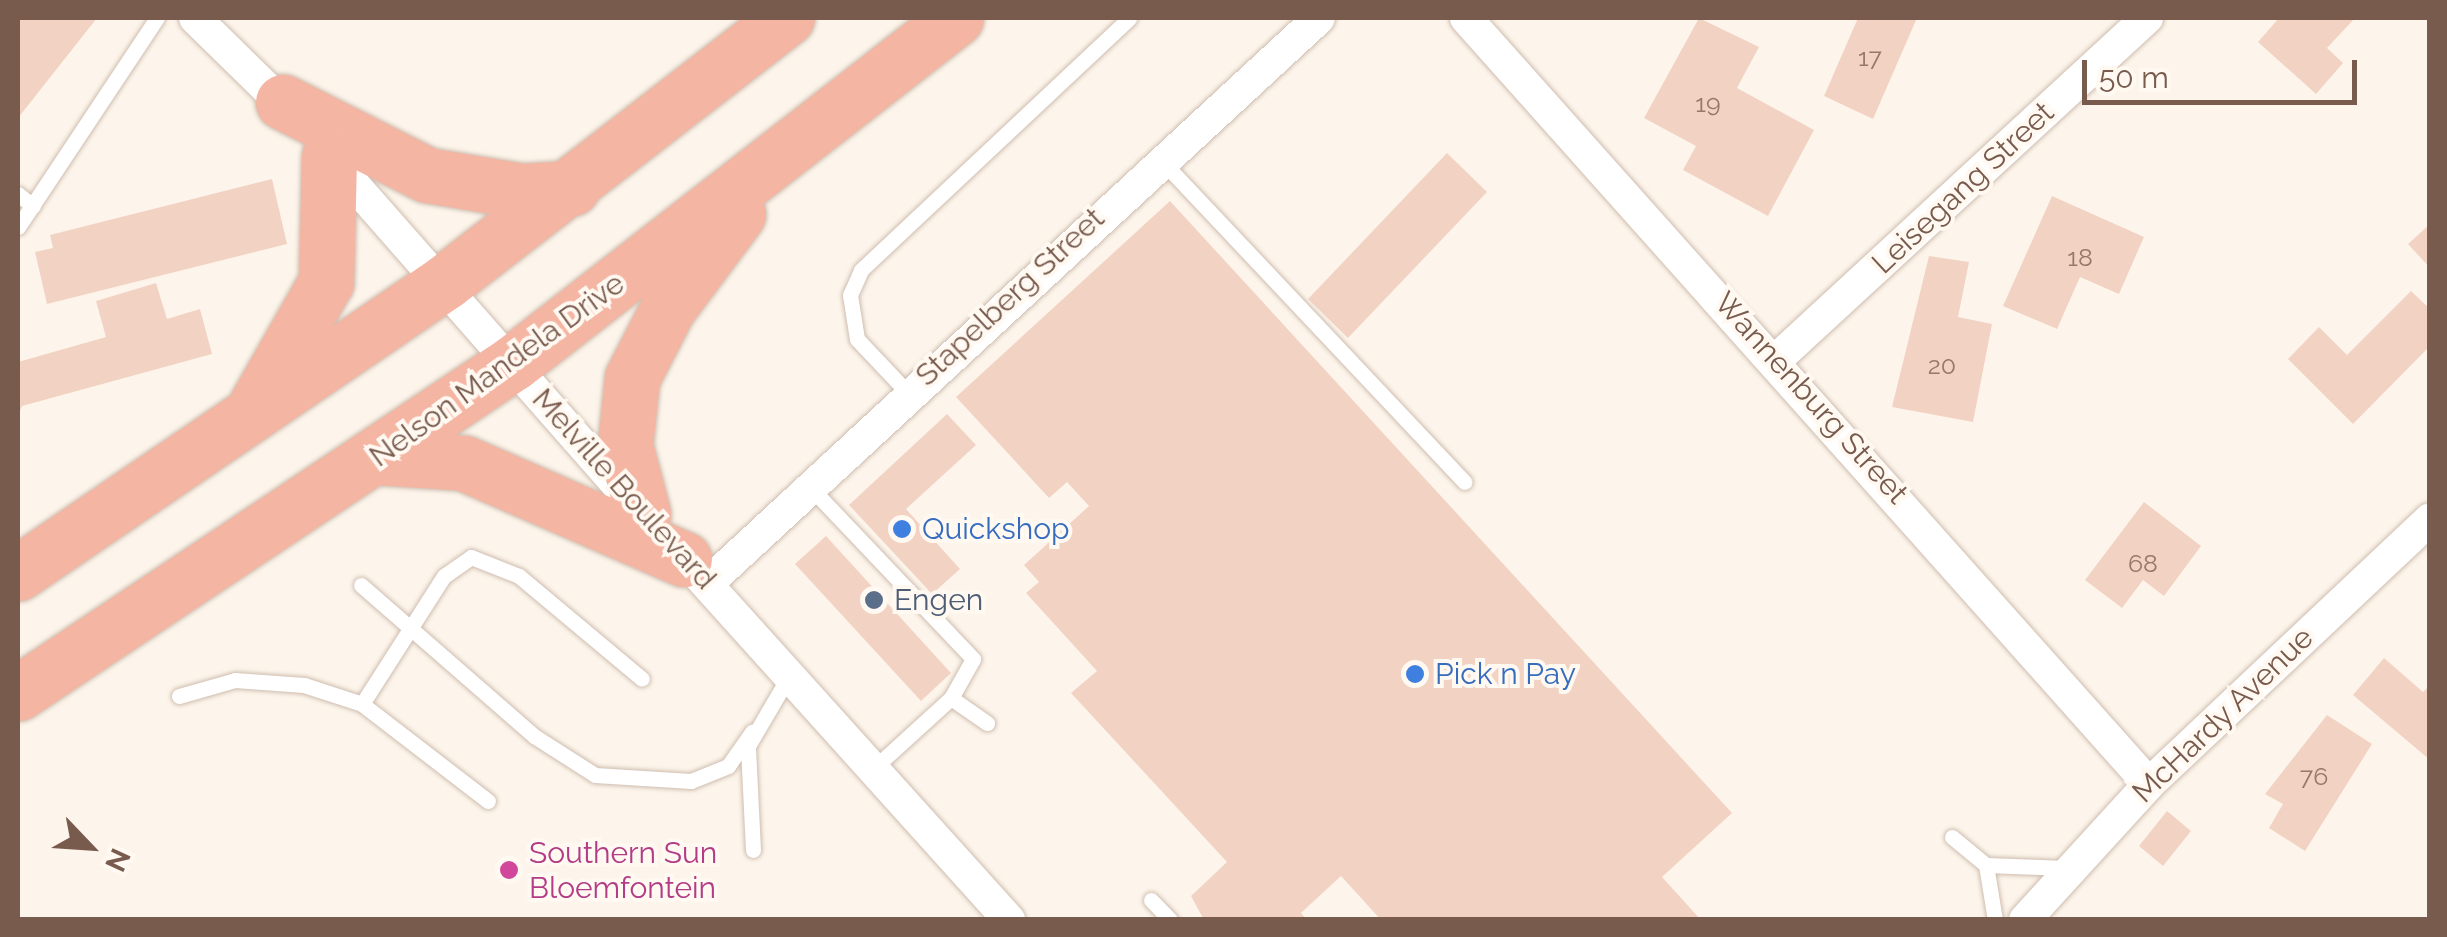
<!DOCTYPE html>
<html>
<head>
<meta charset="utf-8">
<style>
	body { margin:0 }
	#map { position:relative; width:2447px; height:937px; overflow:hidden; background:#fdf5eb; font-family:Raleway,sans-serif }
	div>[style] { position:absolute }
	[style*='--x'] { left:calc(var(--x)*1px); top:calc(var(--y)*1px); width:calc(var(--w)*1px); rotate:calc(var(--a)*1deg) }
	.building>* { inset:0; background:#f2d3c3 }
	.roads { filter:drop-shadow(0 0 2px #cfbdb0) drop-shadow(0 0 2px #cfbdb0) }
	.lane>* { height:15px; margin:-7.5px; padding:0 7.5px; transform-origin:7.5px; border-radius:7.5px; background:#fff }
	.street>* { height:32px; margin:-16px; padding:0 16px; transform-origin:16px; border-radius:16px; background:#fff }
	.highway>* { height:55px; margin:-27.5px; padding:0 27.5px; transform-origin:27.5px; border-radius:27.5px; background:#f5b5a3 }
	.dots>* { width:28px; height:28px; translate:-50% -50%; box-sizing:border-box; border:5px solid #fff9f2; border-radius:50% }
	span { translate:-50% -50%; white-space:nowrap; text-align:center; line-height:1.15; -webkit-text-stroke:8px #fff9f2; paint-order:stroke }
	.number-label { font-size:25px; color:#96796a }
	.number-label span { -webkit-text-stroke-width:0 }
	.street-label { font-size:30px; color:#785b4d }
	.shop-label { font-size:30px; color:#366cbe }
	.left { translate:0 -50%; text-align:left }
	.service-label { font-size:30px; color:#4e5e75 }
	.hotel-label { font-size:30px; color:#b23c85 }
	.frame { position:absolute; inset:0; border:20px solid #785b4d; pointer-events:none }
	.north { position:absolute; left:40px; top:797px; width:100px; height:100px; -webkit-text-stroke:8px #fff9f2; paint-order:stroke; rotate:115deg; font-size:28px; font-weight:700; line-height:40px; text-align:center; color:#785b4d }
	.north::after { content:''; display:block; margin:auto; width:35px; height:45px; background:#785b4d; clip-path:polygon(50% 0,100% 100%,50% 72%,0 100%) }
	.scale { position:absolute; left:2082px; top:60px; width:275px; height:45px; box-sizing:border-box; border:5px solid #785b4d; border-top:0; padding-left:12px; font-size:30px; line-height:35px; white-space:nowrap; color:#785b4d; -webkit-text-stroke:8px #fff9f2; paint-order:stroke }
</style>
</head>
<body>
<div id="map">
	<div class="building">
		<i style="clip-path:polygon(18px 18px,97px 18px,18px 118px)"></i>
		<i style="clip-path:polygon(1699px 18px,1759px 47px,1737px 88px,1814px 130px,1768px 216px,1683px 170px,1696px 146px,1644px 118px)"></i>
		<i style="clip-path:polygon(1858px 18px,1917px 18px,1873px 119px,1824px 96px)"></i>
		<i style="clip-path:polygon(2279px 18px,2355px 18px,2327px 48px,2343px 63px,2316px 94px,2258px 42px)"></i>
		<i style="clip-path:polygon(1447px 153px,1487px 192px,1348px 338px,1308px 299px)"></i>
		<i style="clip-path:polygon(272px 179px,287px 244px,47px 304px,35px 252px,53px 248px,50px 235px)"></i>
		<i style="clip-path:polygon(2052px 196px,2144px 237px,2119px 294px,2080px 277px,2057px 329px,2003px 306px)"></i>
		<i style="clip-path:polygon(1170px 201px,1732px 813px,1662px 877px,1701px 920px,1381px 920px,1341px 876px,1301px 913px,1307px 920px,1204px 920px,1191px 896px,1227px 862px,1071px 693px,1097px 671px,1026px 593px,1039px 582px,1024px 565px,1089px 506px,1067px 482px,1049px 498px,956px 397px)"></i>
		<i style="clip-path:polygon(2430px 224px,2430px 268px,2408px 244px)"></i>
		<i style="clip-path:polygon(1929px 256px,1969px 262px,1958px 317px,1992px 324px,1973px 422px,1892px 407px)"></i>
		<i style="clip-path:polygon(156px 283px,167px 319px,200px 309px,212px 354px,22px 406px,18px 416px,18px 362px,106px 337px,96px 301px)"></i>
		<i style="clip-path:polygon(2411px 291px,2430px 309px,2430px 346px,2353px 424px,2288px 359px,2319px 327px,2347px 355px)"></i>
		<i style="clip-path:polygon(947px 414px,976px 445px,906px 509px,960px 569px,932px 594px,849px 505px)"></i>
		<i style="clip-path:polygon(2144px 502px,2201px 546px,2164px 596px,2143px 580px,2122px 608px,2085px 580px)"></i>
		<i style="clip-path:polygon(826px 536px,951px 673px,921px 701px,795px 564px)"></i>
		<i style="clip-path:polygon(2384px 658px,2423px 692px,2430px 685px,2430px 760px,2353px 695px)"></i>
		<i style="clip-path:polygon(2327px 715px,2372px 744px,2305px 851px,2269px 828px,2283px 804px,2265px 794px)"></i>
		<i style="clip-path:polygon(2167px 811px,2191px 831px,2163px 866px,2139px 846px)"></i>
	</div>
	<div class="roads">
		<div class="lane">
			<i style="--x:1162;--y:161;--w:441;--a:46.7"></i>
			<i style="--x:18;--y:194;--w:19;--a:39"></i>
			<i style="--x:18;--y:227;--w:251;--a:-56.4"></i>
			<i style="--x:908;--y:393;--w:74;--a:-133.4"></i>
			<i style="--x:857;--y:339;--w:45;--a:-99"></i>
			<i style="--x:850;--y:295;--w:27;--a:-66"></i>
			<i style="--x:861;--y:270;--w:368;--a:-43.2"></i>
			<i style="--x:810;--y:487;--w:237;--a:46.5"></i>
			<i style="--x:973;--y:659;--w:45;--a:119.4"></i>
			<i style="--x:361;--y:585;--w:230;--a:41.1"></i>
			<i style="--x:534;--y:736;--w:72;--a:32.6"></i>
			<i style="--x:595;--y:775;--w:96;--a:3.6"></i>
			<i style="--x:691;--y:781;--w:40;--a:-22"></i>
			<i style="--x:728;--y:766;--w:42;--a:-54.8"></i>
			<i style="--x:179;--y:696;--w:58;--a:-15.9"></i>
			<i style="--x:235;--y:680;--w:69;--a:4.1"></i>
			<i style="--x:304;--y:685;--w:61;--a:18.1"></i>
			<i style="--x:362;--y:704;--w:159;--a:37.6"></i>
			<i style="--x:362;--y:704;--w:152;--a:-57.4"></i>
			<i style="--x:444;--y:576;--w:33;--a:-35"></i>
			<i style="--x:471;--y:557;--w:52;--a:21.6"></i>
			<i style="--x:519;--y:576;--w:160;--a:39.9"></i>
			<i style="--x:874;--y:768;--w:104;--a:-42.3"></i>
			<i style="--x:951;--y:698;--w:44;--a:34.8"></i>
			<i style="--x:1952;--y:837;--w:44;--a:39.5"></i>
			<i style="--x:1986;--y:865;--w:81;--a:2.1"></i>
			<i style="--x:753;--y:850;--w:104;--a:-92.8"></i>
			<i style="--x:748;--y:746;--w:81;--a:-59.6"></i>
			<i style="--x:1986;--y:865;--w:56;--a:80.7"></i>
			<i style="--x:1151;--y:900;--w:28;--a:46"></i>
		</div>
		<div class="street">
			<i style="--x:195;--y:18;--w:136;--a:44.4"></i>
			<i style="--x:1466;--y:18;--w:1026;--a:48.28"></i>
			<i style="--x:327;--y:154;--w:461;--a:48.7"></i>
			<i style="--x:1778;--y:358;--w:502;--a:-42.66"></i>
			<i style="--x:674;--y:548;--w:501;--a:48"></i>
			<i style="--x:708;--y:583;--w:832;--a:-42.76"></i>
			<i style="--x:2025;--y:920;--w:184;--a:-47.6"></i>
			<i style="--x:2149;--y:784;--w:386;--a:-43.3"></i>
		</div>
		<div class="highway">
			<i style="--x:283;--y:102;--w:161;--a:26.9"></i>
			<i style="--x:427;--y:175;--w:97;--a:9.5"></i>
			<i style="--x:523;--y:191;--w:49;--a:-3.5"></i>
			<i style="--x:256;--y:405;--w:142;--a:-60.4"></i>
			<i style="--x:326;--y:282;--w:125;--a:-88.6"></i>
			<i style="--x:377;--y:457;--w:87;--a:3.9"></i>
			<i style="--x:464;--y:463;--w:240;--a:23.6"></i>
			<i style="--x:643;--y:514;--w:70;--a:-104.8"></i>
			<i style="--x:625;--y:446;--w:68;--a:-84.1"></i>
			<i style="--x:632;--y:378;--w:79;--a:-62.8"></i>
			<i style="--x:668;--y:308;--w:117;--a:-53.3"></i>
			<i style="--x:18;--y:573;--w:517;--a:-34.27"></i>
			<i style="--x:445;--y:282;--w:432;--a:-37.7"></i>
			<i style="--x:18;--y:693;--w:595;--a:-33.69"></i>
			<i style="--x:513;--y:363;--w:561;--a:-37.91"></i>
		</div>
	</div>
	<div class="dots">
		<i style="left:902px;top:529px;background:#3f7fe0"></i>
		<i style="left:874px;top:600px;background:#5c6f8a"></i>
		<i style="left:1415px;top:674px;background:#3f7fe0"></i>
		<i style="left:509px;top:870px;background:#d1479c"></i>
	</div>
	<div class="number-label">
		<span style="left:1870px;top:57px">17</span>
		<span style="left:1708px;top:103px">19</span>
		<span style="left:2080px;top:257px">18</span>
		<span style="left:1942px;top:365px">20</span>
		<span style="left:2143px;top:563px">68</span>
		<span style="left:2314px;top:776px">76</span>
	</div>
	<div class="street-label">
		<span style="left:1963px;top:188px;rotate:-43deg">Leisegang Street</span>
		<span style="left:1010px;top:297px;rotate:-43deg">Stapelberg Street</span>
		<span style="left:497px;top:370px;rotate:-36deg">Nelson Mandela Drive</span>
		<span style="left:1811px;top:398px;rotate:48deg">Wannenburg Street</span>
		<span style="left:624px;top:489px;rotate:48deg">Melville Boulevard</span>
		<span style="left:2223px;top:715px;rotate:-44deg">McHardy Avenue</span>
	</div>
	<div class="shop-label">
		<span class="left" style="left:922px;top:529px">Quickshop</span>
		<span class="left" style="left:1435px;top:674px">Pick n Pay</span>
	</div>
	<div class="service-label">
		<span class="left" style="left:894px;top:600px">Engen</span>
	</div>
	<div class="hotel-label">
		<span class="left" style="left:529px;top:870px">Southern Sun<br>Bloemfontein</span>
	</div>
	<div class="frame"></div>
	<div class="north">N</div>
	<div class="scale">50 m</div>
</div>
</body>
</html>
